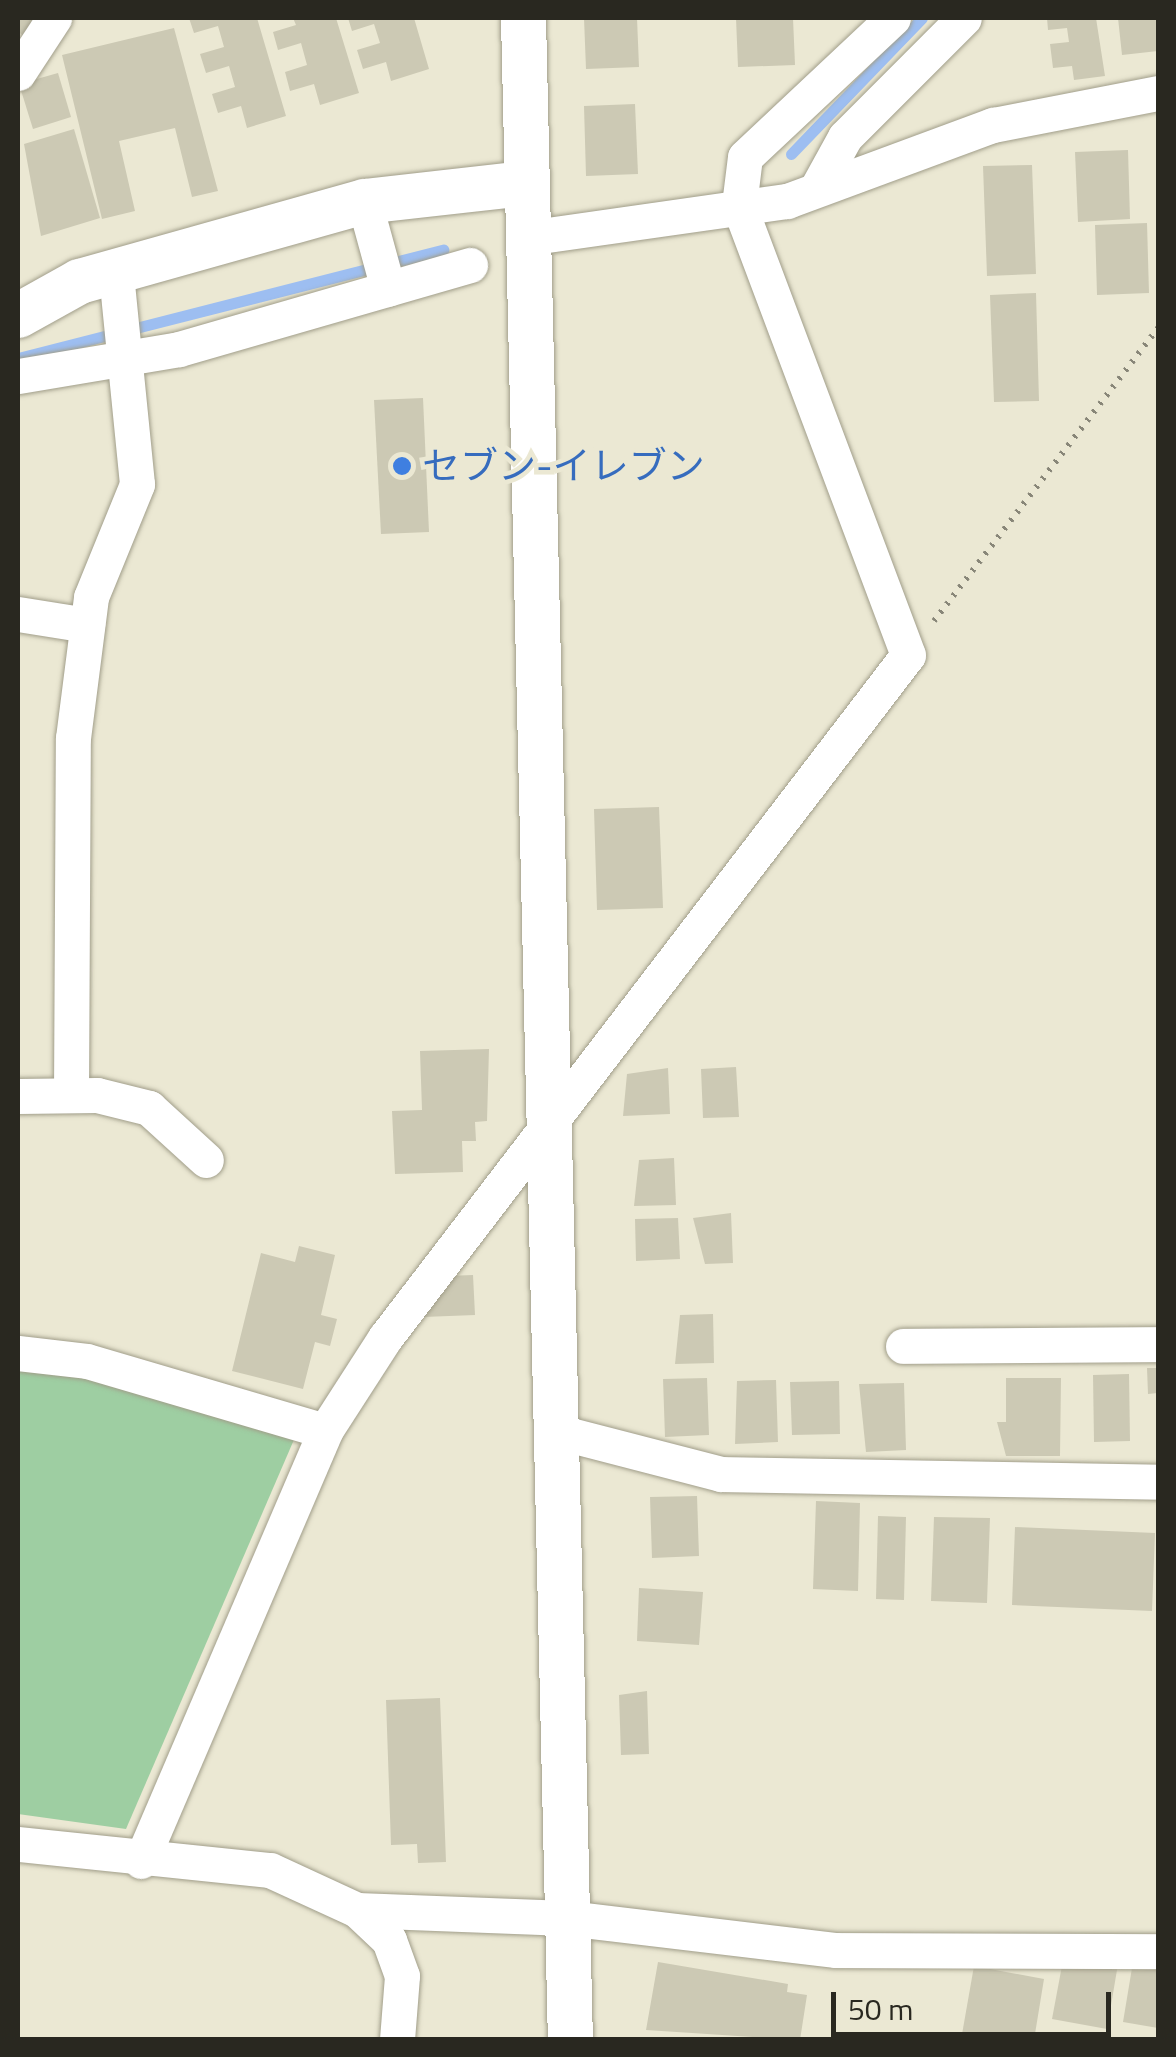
<!DOCTYPE html>
<html>
<head>
<meta charset="utf-8">
<style>
	body { margin:0 }
	#map { position:relative; width:1176px; height:2057px; overflow:hidden; background:#ebe8d3; font-family:"Titillium Web","Noto Sans JP",sans-serif }
	div>[style] { position:absolute }
	[style*='--x'] { left:calc(var(--x)*1px); top:calc(var(--y)*1px); width:calc(var(--w)*1px); rotate:calc(var(--a)*1deg) }
	.green>* { inset:0; background:#9ecea2 }
	.stream>* { height:11px; margin:-5.5px; padding:0 5.5px; transform-origin:5.5px; border-radius:5.5px; background:#9dbef1 }
	.building>* { inset:0; background:#ccc9b4 }
	.path>* { height:6px; margin-top:-3px; transform-origin:0; background:repeating-linear-gradient(90deg,#888678 0 2.5px,transparent 0 10.5px) }
	.roads { filter:drop-shadow(0 0 2px #a19e8a) drop-shadow(0 0 2px #a19e8a) }
	.minor>* { height:35px; margin:-17.5px; padding:0 17.5px; transform-origin:17.5px; border-radius:17.5px; background:#fff }
	.tertiary>* { height:45px; margin:-22.5px; padding:0 22.5px; transform-origin:22.5px; border-radius:22.5px; background:#fff }
	.dots>* { width:28px; height:28px; translate:-50% -50%; box-sizing:border-box; border:5px solid #ebe8d3; border-radius:50% }
	span { translate:-50% -50%; white-space:nowrap; text-align:center; line-height:1.15; -webkit-text-stroke:9px #ebe8d3; paint-order:stroke }
	.shop-label { font-size:38px; color:#366cbe }
	.left { translate:0 -50%; text-align:left }
	.frame { position:absolute; inset:0; border:20px solid #292820; pointer-events:none }
	.scale { position:absolute; left:831px; top:1992px; width:280px; height:45px; box-sizing:border-box; border:5px solid #292820; border-top:0; padding-left:12px; font-size:30px; line-height:35px; white-space:nowrap; color:#292820; -webkit-text-stroke:8px #ebe8d3; paint-order:stroke }
</style>
</head>
<body>
<div id="map">
	<div class="green">
		<i style="clip-path:polygon(18px 1370px,86px 1377px,296px 1435px,126px 1829px,18px 1814px)"></i>
	</div>
	<div class="stream">
		<i style="--x:791;--y:154;--w:189;--a:-46.1"></i>
		<i style="--x:18;--y:358;--w:439;--a:-14.3"></i>
	</div>
	<div class="building">
		<i style="clip-path:polygon(18px 18px,41px 18px,29px 39px,18px 32px)"></i>
		<i style="clip-path:polygon(189px 18px,257px 18px,286px 116px,247px 128px,241px 106px,218px 113px,212px 94px,235px 87px,229px 66px,206px 73px,200px 54px,224px 47px,218px 26px,194px 33px)"></i>
		<i style="clip-path:polygon(293px 18px,336px 18px,359px 93px,320px 105px,314px 84px,290px 91px,285px 72px,307px 65px,301px 43px,278px 50px,273px 32px,296px 25px)"></i>
		<i style="clip-path:polygon(348px 18px,414px 18px,429px 69px,391px 81px,386px 62px,363px 69px,357px 50px,380px 43px,374px 24px,352px 31px)"></i>
		<i style="clip-path:polygon(584px 18px,637px 18px,639px 67px,586px 69px)"></i>
		<i style="clip-path:polygon(736px 18px,793px 18px,795px 65px,738px 67px)"></i>
		<i style="clip-path:polygon(1047px 18px,1096px 18px,1105px 76px,1074px 80px,1072px 66px,1053px 68px,1050px 44px,1069px 42px,1067px 28px,1048px 30px)"></i>
		<i style="clip-path:polygon(1118px 18px,1158px 18px,1158px 51px,1122px 55px)"></i>
		<i style="clip-path:polygon(174px 28px,218px 191px,192px 197px,175px 128px,119px 141px,135px 211px,102px 219px,62px 55px)"></i>
		<i style="clip-path:polygon(58px 73px,71px 117px,33px 129px,19px 84px)"></i>
		<i style="clip-path:polygon(635px 104px,638px 174px,586px 176px,584px 106px)"></i>
		<i style="clip-path:polygon(74px 129px,100px 218px,41px 236px,24px 144px)"></i>
		<i style="clip-path:polygon(1128px 150px,1130px 219px,1078px 222px,1075px 152px)"></i>
		<i style="clip-path:polygon(1032px 165px,1036px 274px,987px 276px,983px 166px)"></i>
		<i style="clip-path:polygon(1147px 223px,1149px 293px,1097px 295px,1095px 225px)"></i>
		<i style="clip-path:polygon(1036px 293px,1039px 401px,994px 402px,990px 295px)"></i>
		<i style="clip-path:polygon(423px 398px,429px 532px,381px 534px,374px 400px)"></i>
		<i style="clip-path:polygon(659px 807px,663px 908px,597px 910px,594px 809px)"></i>
		<i style="clip-path:polygon(489px 1049px,487px 1121px,475px 1122px,476px 1141px,462px 1141px,463px 1172px,395px 1174px,392px 1111px,422px 1110px,420px 1051px)"></i>
		<i style="clip-path:polygon(736px 1067px,739px 1117px,703px 1118px,701px 1069px)"></i>
		<i style="clip-path:polygon(668px 1068px,670px 1114px,623px 1116px,627px 1074px)"></i>
		<i style="clip-path:polygon(674px 1158px,676px 1205px,634px 1206px,639px 1160px)"></i>
		<i style="clip-path:polygon(731px 1213px,733px 1263px,705px 1264px,693px 1218px)"></i>
		<i style="clip-path:polygon(678px 1218px,680px 1259px,636px 1261px,635px 1219px)"></i>
		<i style="clip-path:polygon(299px 1246px,335px 1255px,321px 1315px,337px 1319px,330px 1346px,315px 1342px,303px 1389px,232px 1371px,261px 1253px,295px 1262px)"></i>
		<i style="clip-path:polygon(473px 1275px,475px 1315px,423px 1317px,447px 1276px)"></i>
		<i style="clip-path:polygon(713px 1314px,714px 1363px,675px 1364px,680px 1315px)"></i>
		<i style="clip-path:polygon(1147px 1368px,1158px 1368px,1158px 1393px,1148px 1394px)"></i>
		<i style="clip-path:polygon(1129px 1374px,1130px 1441px,1094px 1442px,1093px 1375px)"></i>
		<i style="clip-path:polygon(707px 1378px,709px 1435px,665px 1437px,663px 1379px)"></i>
		<i style="clip-path:polygon(1006px 1378px,1061px 1378px,1060px 1456px,1006px 1456px,997px 1422px,1006px 1422px)"></i>
		<i style="clip-path:polygon(776px 1380px,778px 1442px,735px 1444px,737px 1381px)"></i>
		<i style="clip-path:polygon(839px 1381px,840px 1434px,792px 1435px,790px 1382px)"></i>
		<i style="clip-path:polygon(904px 1383px,906px 1450px,866px 1452px,859px 1384px)"></i>
		<i style="clip-path:polygon(697px 1496px,699px 1556px,652px 1558px,650px 1497px)"></i>
		<i style="clip-path:polygon(816px 1501px,860px 1503px,858px 1591px,813px 1589px)"></i>
		<i style="clip-path:polygon(878px 1516px,906px 1517px,904px 1600px,876px 1599px)"></i>
		<i style="clip-path:polygon(934px 1517px,990px 1518px,987px 1603px,931px 1601px)"></i>
		<i style="clip-path:polygon(1015px 1527px,1155px 1533px,1152px 1611px,1012px 1605px)"></i>
		<i style="clip-path:polygon(639px 1588px,703px 1592px,699px 1645px,637px 1641px)"></i>
		<i style="clip-path:polygon(647px 1691px,649px 1754px,621px 1755px,619px 1695px)"></i>
		<i style="clip-path:polygon(440px 1698px,446px 1862px,418px 1863px,417px 1844px,391px 1845px,386px 1700px)"></i>
		<i style="clip-path:polygon(1064px 1955px,1118px 1964px,1107px 2029px,1052px 2019px)"></i>
		<i style="clip-path:polygon(658px 1962px,788px 1984px,787px 1992px,807px 1995px,800px 2040px,646px 2030px)"></i>
		<i style="clip-path:polygon(1133px 1962px,1158px 1967px,1158px 2028px,1123px 2022px)"></i>
		<i style="clip-path:polygon(974px 1966px,1044px 1979px,1034px 2040px,961px 2040px)"></i>
	</div>
	<div class="path">
		<i style="--x:934;--y:621;--w:369;--a:-52.6"></i>
	</div>
	<div class="roads">
		<div class="minor">
			<i style="--x:18;--y:73;--w:66;--a:-56.8"></i>
			<i style="--x:817;--y:188;--w:58;--a:-61.2"></i>
			<i style="--x:845;--y:137;--w:168;--a:-45"></i>
			<i style="--x:364;--y:201;--w:91;--a:74.7"></i>
			<i style="--x:526;--y:238;--w:264;--a:-8.1"></i>
			<i style="--x:787;--y:201;--w:220;--a:-20.3"></i>
			<i style="--x:993;--y:125;--w:168;--a:-11"></i>
			<i style="--x:18;--y:376;--w:163;--a:-9.5"></i>
			<i style="--x:179;--y:349;--w:303;--a:-16.1"></i>
			<i style="--x:18;--y:614;--w:70;--a:9.1"></i>
			<i style="--x:71;--y:1095;--w:357;--a:-89.7"></i>
			<i style="--x:73;--y:738;--w:142;--a:-82.7"></i>
			<i style="--x:91;--y:597;--w:122;--a:-67.8"></i>
			<i style="--x:137;--y:484;--w:213;--a:-95.7"></i>
			<i style="--x:18;--y:1096;--w:79;--a:-0.7"></i>
			<i style="--x:97;--y:1095;--w:54;--a:14"></i>
			<i style="--x:149;--y:1108;--w:77;--a:42.4"></i>
			<i style="--x:903;--y:1346;--w:255;--a:-0.4"></i>
			<i style="--x:18;--y:1353;--w:69;--a:6.6"></i>
			<i style="--x:87;--y:1361;--w:248;--a:16.4"></i>
			<i style="--x:555;--y:1431;--w:171;--a:14.5"></i>
			<i style="--x:721;--y:1474;--w:437;--a:1"></i>
			<i style="--x:18;--y:1844;--w:253;--a:5.9"></i>
			<i style="--x:270;--y:1870;--w:96;--a:24.7"></i>
			<i style="--x:357;--y:1910;--w:44;--a:43.2"></i>
			<i style="--x:389;--y:1940;--w:38;--a:70"></i>
			<i style="--x:402;--y:1976;--w:64;--a:94.5"></i>
			<i style="--x:141;--y:1861;--w:468;--a:-66.8"></i>
			<i style="--x:325;--y:1431;--w:111;--a:-57.2"></i>
			<i style="--x:385;--y:1338;--w:860;--a:-52.56"></i>
			<i style="--x:908;--y:655;--w:481;--a:-110.6"></i>
			<i style="--x:739;--y:205;--w:48;--a:-82.9"></i>
			<i style="--x:745;--y:157;--w:203;--a:-43.2"></i>
			<i style="--x:357;--y:1910;--w:210;--a:2.2"></i>
			<i style="--x:567;--y:1918;--w:271;--a:6.8"></i>
			<i style="--x:836;--y:1950;--w:322;--a:0.2"></i>
		</div>
		<div class="tertiary">
			<i style="--x:523;--y:18;--w:2023;--a:88.67"></i>
			<i style="--x:18;--y:315;--w:70;--a:-29.1"></i>
			<i style="--x:79;--y:281;--w:296;--a:-15.7"></i>
			<i style="--x:364;--y:201;--w:162;--a:-6.4"></i>
		</div>
	</div>
	<div class="dots">
		<i style="left:402px;top:466px;background:#3f7fe0"></i>
	</div>
	<div class="shop-label">
		<span class="left" style="left:422px;top:466px">セブン-イレブン</span>
	</div>
	<div class="frame"></div>
	<div class="scale">50 m</div>
</div>
</body>
</html>
